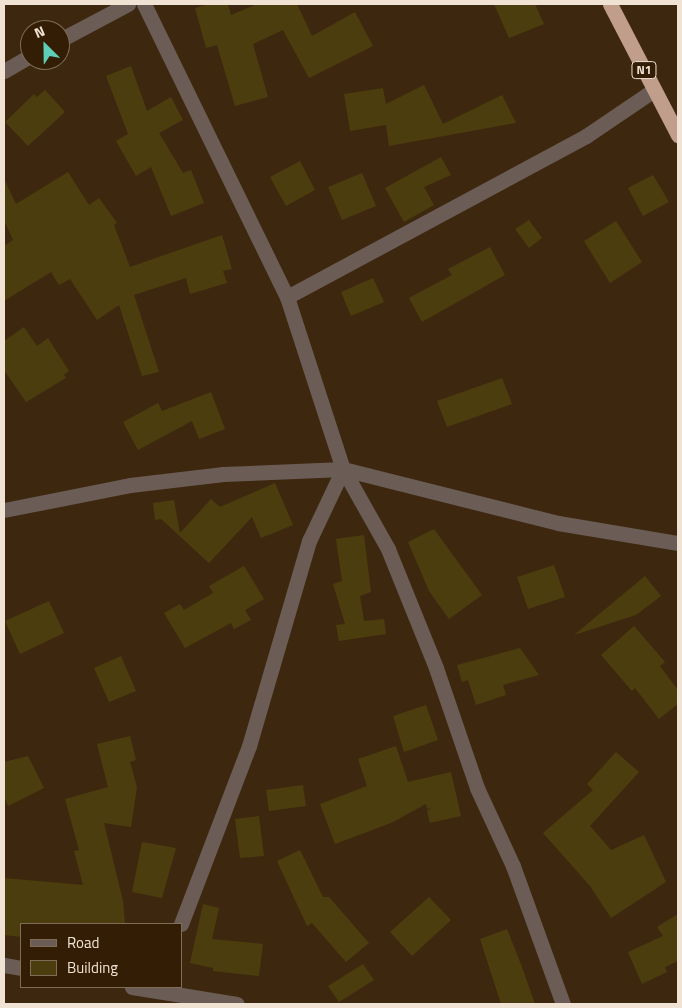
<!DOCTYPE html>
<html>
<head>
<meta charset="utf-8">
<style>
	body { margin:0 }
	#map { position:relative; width:682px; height:1008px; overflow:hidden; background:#3d280f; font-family:"Titillium Web",sans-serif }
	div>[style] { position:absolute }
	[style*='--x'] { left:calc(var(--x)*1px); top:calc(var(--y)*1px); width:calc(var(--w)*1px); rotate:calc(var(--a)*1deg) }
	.building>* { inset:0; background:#4c3d0e }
	.street>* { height:15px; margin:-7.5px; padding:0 7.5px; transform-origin:7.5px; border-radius:7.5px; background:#6b5c56 }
	.highway>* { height:15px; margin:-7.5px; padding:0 7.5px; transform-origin:7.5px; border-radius:7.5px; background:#c19d8c }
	span { translate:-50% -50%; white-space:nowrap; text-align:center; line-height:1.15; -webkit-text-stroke:4.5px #331e05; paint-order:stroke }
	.shield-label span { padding:1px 4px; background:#331e05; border:1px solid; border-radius:4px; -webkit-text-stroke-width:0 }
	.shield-label { font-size:12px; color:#f1e3d4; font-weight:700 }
	.frame { position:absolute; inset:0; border:5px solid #f1e3d4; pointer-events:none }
	.legend { position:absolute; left:20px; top:923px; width:162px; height:65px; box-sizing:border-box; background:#331e05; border:1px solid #7f6d58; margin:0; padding:6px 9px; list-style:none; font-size:15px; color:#f1e3d4 }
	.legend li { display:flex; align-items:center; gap:10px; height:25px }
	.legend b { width:25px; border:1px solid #7f6d58 }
	.north { position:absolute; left:20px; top:20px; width:50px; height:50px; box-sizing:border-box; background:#331e05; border:1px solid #7f6d58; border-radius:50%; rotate:337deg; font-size:14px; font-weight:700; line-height:20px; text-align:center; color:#f1e3d4 }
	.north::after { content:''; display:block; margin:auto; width:18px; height:22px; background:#5eceb8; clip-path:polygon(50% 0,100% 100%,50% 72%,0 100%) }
</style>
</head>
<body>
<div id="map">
	<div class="building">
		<i style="clip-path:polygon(209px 4px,228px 4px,231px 15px,257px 4px,297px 4px,312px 36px,355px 12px,373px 46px,309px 78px,283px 30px,253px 44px,268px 97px,235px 106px,217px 45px,206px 48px,195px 8px)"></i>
		<i style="clip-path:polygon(494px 4px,535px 4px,544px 24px,509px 38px)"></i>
		<i style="clip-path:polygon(131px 66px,147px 111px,171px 97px,183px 120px,159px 133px,183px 173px,191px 170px,204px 203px,171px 216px,151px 167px,136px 176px,116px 141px,128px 134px,106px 76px)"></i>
		<i style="clip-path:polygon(424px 85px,443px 124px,502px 95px,516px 123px,389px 146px,386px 125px,350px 131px,344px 94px,383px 88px,386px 104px)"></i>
		<i style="clip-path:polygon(45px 90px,65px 112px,28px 146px,5px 122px,34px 94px,37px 97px)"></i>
		<i style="clip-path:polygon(441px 157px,451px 175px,424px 187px,434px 205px,404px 222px,385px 188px)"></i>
		<i style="clip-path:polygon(300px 161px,315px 190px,286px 206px,270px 177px)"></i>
		<i style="clip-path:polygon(68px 172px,89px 205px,99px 198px,117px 223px,114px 225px,130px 267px,222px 235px,232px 269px,223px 271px,227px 283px,190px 294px,186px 278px,134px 295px,159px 372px,142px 376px,119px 305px,97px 320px,70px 279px,59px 285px,51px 272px,4px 301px,4px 246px,13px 240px,4px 220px,4px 179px,16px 204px)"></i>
		<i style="clip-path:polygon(362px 173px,376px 206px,342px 220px,328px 187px)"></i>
		<i style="clip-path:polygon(653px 175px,669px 202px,643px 216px,628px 188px)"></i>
		<i style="clip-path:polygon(529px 220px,542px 238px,529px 248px,515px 229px)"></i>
		<i style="clip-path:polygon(616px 221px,642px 262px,610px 283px,584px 241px)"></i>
		<i style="clip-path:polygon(490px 247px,505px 275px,422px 322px,409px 298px,452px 275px,448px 269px)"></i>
		<i style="clip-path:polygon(373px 278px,384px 302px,351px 316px,341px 292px)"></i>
		<i style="clip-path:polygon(24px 327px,37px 346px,48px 338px,69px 371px,64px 375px,66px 378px,26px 402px,4px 370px,4px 341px)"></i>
		<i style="clip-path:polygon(502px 378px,512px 404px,447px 427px,437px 401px)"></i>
		<i style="clip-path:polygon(211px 392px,225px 429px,199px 439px,192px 421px,138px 450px,123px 422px,158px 403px,162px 411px)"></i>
		<i style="clip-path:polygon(275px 483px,293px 525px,261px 538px,252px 517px,209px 563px,161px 519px,155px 520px,153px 503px,174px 500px,180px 533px,211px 499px,220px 507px)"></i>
		<i style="clip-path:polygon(434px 529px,482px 595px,449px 619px,429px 591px,408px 542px)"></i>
		<i style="clip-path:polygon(364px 535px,371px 592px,360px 596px,364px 621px,384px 619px,386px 634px,339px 641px,336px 625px,345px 624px,333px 584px,342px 581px,336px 539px)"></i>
		<i style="clip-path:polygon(554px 565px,565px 597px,528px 609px,517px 577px)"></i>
		<i style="clip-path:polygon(244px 566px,264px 599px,245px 610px,251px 620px,234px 629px,231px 623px,185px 648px,164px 613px,180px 604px,184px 610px,213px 593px,209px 586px)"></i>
		<i style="clip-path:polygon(645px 576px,661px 596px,636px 615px,574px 635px)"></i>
		<i style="clip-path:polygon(49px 601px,64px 633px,20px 654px,5px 621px)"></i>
		<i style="clip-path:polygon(634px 626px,665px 662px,660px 666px,678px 690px,678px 704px,659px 719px,635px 688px,632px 691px,601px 655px)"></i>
		<i style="clip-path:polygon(520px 648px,539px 675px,503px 685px,506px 695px,476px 705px,468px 680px,462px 682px,457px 665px)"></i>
		<i style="clip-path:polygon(121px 656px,136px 691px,109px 702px,94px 668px)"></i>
		<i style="clip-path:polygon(426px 705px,438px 740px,404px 752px,393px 716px)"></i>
		<i style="clip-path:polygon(130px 736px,136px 760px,130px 762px,137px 787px,131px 827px,104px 823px,123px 901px,125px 924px,21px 924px,21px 937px,4px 935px,4px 878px,83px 885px,74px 851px,79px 850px,65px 799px,108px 787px,97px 744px)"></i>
		<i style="clip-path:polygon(396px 746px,408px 782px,451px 772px,461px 816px,430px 823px,427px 811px,431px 808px,427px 809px,426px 804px,391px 823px,335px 844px,320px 804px,367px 786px,358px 759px)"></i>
		<i style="clip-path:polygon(616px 752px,639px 772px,590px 826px,611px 850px,644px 835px,666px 882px,611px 918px,590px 886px,543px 833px,593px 790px,587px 784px)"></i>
		<i style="clip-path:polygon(28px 756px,44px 788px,8px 806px,4px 797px,4px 762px)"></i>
		<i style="clip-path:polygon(303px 785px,306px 806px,269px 811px,266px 790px)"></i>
		<i style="clip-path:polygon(259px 816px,264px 856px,240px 858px,235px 819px)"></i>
		<i style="clip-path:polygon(142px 842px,176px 848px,162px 898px,132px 892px)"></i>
		<i style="clip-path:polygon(300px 850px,323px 897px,329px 897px,369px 943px,346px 962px,312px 923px,307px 926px,277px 861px)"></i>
		<i style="clip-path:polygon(429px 897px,451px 920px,412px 956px,390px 932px)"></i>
		<i style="clip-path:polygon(203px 904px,219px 908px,212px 939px,263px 944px,259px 976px,213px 971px,213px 968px,190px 963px)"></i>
		<i style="clip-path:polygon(678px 914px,678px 961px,665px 967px,667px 972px,642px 984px,628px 952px,663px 936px,657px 927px)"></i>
		<i style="clip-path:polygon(507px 929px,522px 967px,535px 1004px,501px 1004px,480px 939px)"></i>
		<i style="clip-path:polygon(363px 964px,374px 980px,339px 1002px,328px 986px)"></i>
	</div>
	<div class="street">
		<i style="--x:144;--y:4;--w:326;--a:64"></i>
		<i style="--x:287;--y:297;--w:181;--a:72"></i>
		<i style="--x:343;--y:469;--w:92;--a:60.6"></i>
		<i style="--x:388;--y:549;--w:128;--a:68"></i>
		<i style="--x:436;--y:668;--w:127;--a:71.1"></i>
		<i style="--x:477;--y:788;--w:86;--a:65.2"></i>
		<i style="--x:513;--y:866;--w:147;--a:70.1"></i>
		<i style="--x:60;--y:40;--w:77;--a:-27.9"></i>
		<i style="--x:4;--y:71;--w:30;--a:-30"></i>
		<i style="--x:287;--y:297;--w:340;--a:-28.3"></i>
		<i style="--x:586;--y:136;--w:82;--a:-34.1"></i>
		<i style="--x:4;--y:510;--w:128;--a:-11.2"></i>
		<i style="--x:130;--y:485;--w:94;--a:-6.7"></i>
		<i style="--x:223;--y:474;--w:120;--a:-2.4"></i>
		<i style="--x:343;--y:469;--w:222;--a:14.1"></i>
		<i style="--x:558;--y:523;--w:122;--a:9.5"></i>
		<i style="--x:181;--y:924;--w:191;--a:-69.1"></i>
		<i style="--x:249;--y:746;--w:214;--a:-73.7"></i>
		<i style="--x:309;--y:541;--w:80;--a:-64.7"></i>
		<i style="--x:4;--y:965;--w:17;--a:10"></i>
		<i style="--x:132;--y:987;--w:106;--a:9.2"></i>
	</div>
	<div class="highway">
		<i style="--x:610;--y:4;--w:148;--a:62.6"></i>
	</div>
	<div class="shield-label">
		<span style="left:644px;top:70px">N1</span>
	</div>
	<div class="frame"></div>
	<ul class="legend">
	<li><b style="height:6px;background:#6b5c56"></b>Road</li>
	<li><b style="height:14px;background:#4c3d0e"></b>Building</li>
	</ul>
	<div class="north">N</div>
</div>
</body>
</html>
